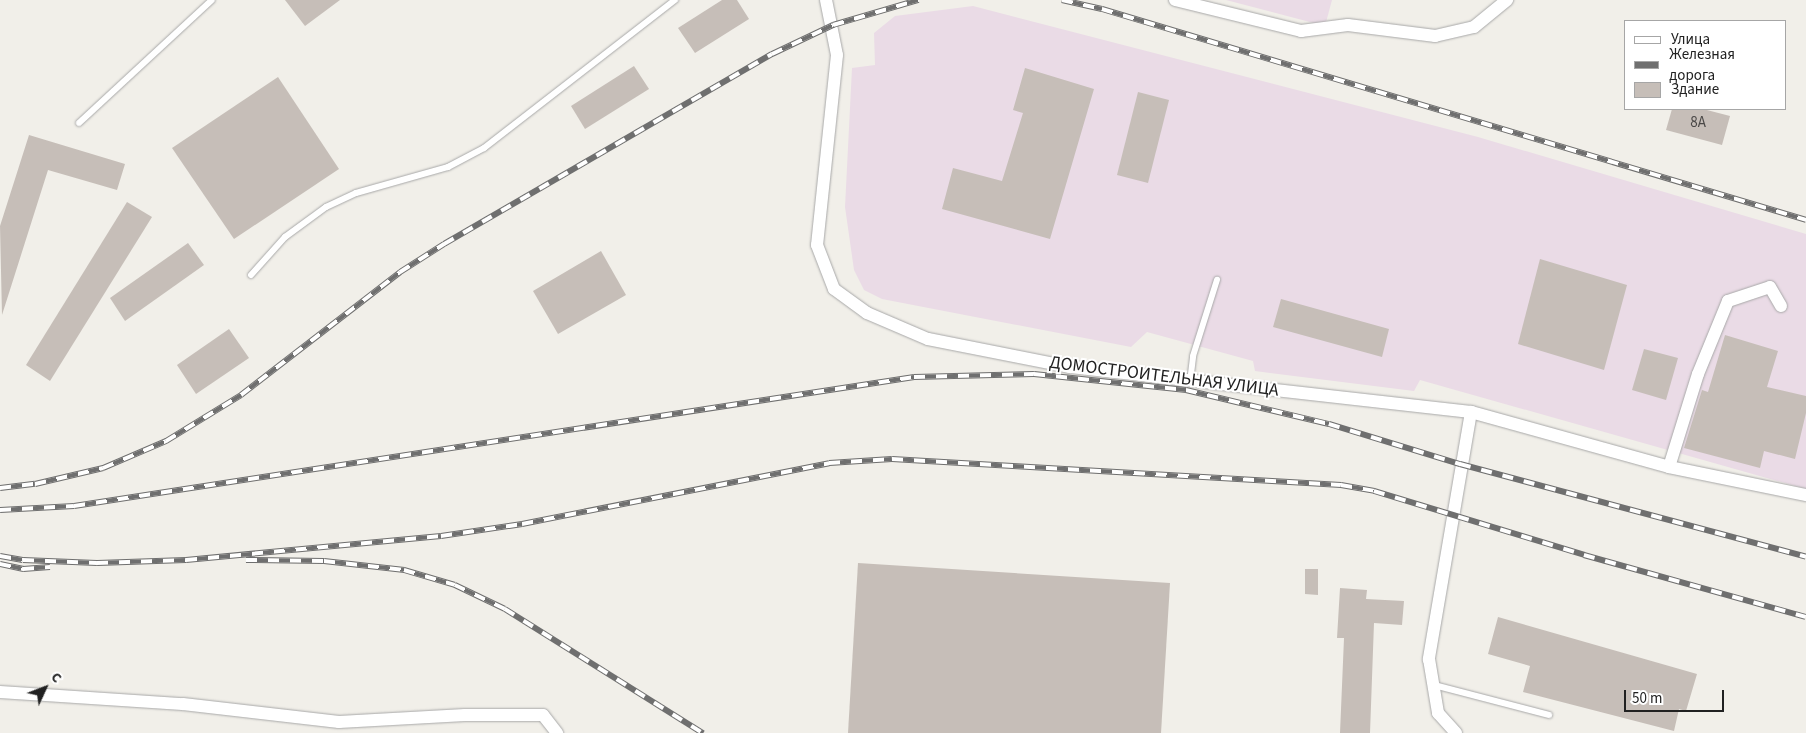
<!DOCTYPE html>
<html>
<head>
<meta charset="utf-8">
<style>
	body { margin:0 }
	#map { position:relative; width:1806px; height:733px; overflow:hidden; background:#f1efe9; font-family:"Source Sans 3",sans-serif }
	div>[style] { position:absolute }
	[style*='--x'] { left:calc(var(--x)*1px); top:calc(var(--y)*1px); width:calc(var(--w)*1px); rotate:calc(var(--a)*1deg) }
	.industrial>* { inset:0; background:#eadbe6 }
	.building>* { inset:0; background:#c6beb8 }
	.roads { filter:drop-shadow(0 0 1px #a8a8a8) drop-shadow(0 0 1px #a8a8a8) }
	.lane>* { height:6px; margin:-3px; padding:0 3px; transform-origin:3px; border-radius:3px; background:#fff }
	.street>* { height:12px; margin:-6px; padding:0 6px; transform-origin:6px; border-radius:6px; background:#fff }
	.rail>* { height:5.5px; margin-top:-2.75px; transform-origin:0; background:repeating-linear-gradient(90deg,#fff 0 11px,#6f6f6f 0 22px); box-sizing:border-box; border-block:1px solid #6f6f6f }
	span { translate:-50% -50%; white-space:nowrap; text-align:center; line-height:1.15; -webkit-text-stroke:4px #fff; paint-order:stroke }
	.number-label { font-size:15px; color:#4a4847 }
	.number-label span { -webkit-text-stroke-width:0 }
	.street-label { font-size:18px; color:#212121 }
	.legend { position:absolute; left:1624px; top:20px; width:162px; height:90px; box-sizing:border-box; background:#fff; border:1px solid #a6a6a6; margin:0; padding:6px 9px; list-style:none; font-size:15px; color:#212121 }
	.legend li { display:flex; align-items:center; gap:10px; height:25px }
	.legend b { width:25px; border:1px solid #a6a6a6 }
	.north { position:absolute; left:20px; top:663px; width:50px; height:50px; -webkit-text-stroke:4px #fff; paint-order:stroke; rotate:47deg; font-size:14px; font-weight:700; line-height:20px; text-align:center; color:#212121 }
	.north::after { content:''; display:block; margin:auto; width:18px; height:22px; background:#212121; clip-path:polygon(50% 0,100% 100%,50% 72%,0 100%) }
	.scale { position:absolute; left:1624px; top:690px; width:100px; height:22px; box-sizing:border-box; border:2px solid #212121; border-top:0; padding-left:6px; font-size:15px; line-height:18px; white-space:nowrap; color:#212121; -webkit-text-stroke:4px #fff; paint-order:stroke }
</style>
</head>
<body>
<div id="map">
	<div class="industrial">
		<i style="clip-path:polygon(1226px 0,1332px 0,1325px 26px)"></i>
		<i style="clip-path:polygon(973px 6px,1478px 137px,1806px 234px,1806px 489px,1420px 380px,1414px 391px,1255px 371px,1253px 361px,1147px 332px,1131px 347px,882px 299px,864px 290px,854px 270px,845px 207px,852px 68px,875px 65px,874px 33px,895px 16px)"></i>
	</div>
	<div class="building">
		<i style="clip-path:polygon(285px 0,340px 0,305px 26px)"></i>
		<i style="clip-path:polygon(722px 0,737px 0,749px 19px,695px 53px,678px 28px)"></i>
		<i style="clip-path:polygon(634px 66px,649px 89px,585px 129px,571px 106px)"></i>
		<i style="clip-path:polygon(1025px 68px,1094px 89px,1050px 239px,942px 209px,953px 168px,1002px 181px,1023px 113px,1013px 110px)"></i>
		<i style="clip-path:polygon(278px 77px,339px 169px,234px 239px,172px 148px)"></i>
		<i style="clip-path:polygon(1138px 92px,1169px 100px,1148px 183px,1117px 175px)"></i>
		<i style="clip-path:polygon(1672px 109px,1703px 109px,1730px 116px,1722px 145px,1666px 130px)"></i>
		<i style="clip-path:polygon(29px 135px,125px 164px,117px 190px,48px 170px,2px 315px,0 226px)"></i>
		<i style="clip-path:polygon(127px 202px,152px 217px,50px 381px,26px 365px)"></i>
		<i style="clip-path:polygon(188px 243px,204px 265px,125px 321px,110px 298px)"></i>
		<i style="clip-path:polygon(601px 251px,626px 295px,558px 334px,533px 291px)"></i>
		<i style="clip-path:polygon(1540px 259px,1627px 285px,1604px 370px,1518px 344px)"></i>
		<i style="clip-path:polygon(1281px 299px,1389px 329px,1382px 357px,1273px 327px)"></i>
		<i style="clip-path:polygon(229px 329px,249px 358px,196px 394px,177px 365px)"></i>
		<i style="clip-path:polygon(1725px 335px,1778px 351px,1767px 387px,1806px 396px,1806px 413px,1795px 459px,1764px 451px,1760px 468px,1684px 448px,1702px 390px,1708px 392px)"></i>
		<i style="clip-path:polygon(1644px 349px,1678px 358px,1666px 400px,1632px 390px)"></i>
		<i style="clip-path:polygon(858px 563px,1170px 583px,1161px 733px,848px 733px)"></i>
		<i style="clip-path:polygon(1305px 569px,1318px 569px,1318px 595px,1305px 594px)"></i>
		<i style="clip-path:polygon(1340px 588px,1367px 590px,1366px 599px,1404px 601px,1402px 625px,1374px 623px,1370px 733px,1340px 733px,1344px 638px,1337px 638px)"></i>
		<i style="clip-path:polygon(1498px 617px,1697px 674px,1686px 711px,1679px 709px,1674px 731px,1523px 692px,1530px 666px,1488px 654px)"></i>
	</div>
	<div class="roads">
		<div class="lane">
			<i style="--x:79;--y:123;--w:181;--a:-42.8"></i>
			<i style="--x:251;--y:275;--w:51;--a:-48.2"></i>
			<i style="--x:285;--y:237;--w:51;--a:-36.2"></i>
			<i style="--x:326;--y:207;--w:33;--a:-25"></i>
			<i style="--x:356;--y:193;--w:96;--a:-15.8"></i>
			<i style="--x:448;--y:167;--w:41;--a:-27.8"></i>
			<i style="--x:484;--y:148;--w:242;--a:-37.8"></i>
			<i style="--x:1190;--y:382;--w:26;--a:-83"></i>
			<i style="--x:1193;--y:356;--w:80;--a:-72.5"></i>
			<i style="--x:1434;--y:685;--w:119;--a:14.6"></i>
		</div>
		<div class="street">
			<i style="--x:826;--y:0;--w:56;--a:78.7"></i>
			<i style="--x:837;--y:55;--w:191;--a:96"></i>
			<i style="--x:817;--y:245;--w:47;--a:68.9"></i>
			<i style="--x:834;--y:289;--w:41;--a:36"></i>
			<i style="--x:867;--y:313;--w:66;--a:23.1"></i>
			<i style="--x:928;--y:339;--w:145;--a:11.2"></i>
			<i style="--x:1070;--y:367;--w:404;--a:6.4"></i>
			<i style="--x:1471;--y:412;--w:251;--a:99.7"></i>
			<i style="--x:1429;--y:659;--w:55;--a:80.5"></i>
			<i style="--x:1438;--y:713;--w:27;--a:48"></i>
			<i style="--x:1175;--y:0;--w:130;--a:13.8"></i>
			<i style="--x:1301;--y:31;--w:47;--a:-7.3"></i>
			<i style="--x:1348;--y:25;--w:88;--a:7.2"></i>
			<i style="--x:1435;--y:36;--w:40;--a:-13"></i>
			<i style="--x:1474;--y:27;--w:43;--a:-39.3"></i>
			<i style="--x:1471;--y:412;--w:205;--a:15.5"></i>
			<i style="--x:1669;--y:467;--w:140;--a:11.6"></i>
			<i style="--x:1669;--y:467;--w:97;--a:-72.7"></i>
			<i style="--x:1698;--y:374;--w:79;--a:-67.7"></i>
			<i style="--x:1728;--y:301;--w:44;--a:-18.4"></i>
			<i style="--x:1770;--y:287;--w:22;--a:60"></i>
			<i style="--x:0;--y:692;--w:183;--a:3.8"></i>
			<i style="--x:183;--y:704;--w:157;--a:6.6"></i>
			<i style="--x:339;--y:722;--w:126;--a:-3.2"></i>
			<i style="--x:465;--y:715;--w:78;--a:0"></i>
			<i style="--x:543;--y:715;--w:23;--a:52"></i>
		</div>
	</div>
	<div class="rail">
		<i style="--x:1062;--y:0;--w:41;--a:12.7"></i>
		<i style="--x:1102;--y:9;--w:735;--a:16.68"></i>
		<i style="--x:0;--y:488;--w:35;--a:-7"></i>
		<i style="--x:35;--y:484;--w:70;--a:-13.2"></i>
		<i style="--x:103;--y:468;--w:69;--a:-23.2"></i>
		<i style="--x:166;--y:441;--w:88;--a:-31.5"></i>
		<i style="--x:241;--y:395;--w:201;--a:-37.7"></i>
		<i style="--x:400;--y:272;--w:52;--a:-32.5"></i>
		<i style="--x:444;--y:244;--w:379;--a:-30.1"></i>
		<i style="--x:772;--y:54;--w:68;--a:-25.4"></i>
		<i style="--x:833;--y:25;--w:89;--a:-16.4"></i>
		<i style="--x:0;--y:510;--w:74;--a:-3.1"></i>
		<i style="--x:74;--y:506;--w:850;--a:-8.73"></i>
		<i style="--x:914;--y:377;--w:120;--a:-1.4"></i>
		<i style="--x:1034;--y:374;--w:153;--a:6"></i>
		<i style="--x:1186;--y:390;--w:147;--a:13.4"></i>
		<i style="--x:1329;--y:424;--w:137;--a:17"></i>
		<i style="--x:1460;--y:464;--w:358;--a:15"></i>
		<i style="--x:0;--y:556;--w:23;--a:10"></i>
		<i style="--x:23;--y:560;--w:74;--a:2.3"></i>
		<i style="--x:97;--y:563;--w:89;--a:-1.9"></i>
		<i style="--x:186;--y:560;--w:256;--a:-5.4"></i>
		<i style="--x:441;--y:536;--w:82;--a:-8.4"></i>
		<i style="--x:522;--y:524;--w:313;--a:-11.2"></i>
		<i style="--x:829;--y:463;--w:63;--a:-3.6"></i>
		<i style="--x:892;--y:459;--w:450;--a:3.3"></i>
		<i style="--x:1341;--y:485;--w:34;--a:10"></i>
		<i style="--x:1374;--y:491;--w:220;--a:16.9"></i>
		<i style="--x:1584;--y:555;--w:230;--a:15.6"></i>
		<i style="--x:246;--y:560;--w:78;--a:0.7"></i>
		<i style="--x:324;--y:561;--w:81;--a:6.4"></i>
		<i style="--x:404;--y:570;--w:53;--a:16.4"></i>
		<i style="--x:455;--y:585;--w:55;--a:25.6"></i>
		<i style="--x:505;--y:609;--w:234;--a:32.1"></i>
		<i style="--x:0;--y:564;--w:24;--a:12"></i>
		<i style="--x:23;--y:569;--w:27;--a:-4"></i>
	</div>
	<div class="number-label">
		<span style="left:1698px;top:123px">8А</span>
	</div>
	<div class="street-label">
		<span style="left:1164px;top:377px;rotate:7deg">ДОМОСТРОИТЕЛЬНАЯ УЛИЦА</span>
	</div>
	<ul class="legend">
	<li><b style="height:6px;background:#fff"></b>Улица</li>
	<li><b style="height:6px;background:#6f6f6f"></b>Железная дорога</li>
	<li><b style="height:14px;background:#c6beb8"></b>Здание</li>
	</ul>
	<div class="north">С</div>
	<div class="scale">50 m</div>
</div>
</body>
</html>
